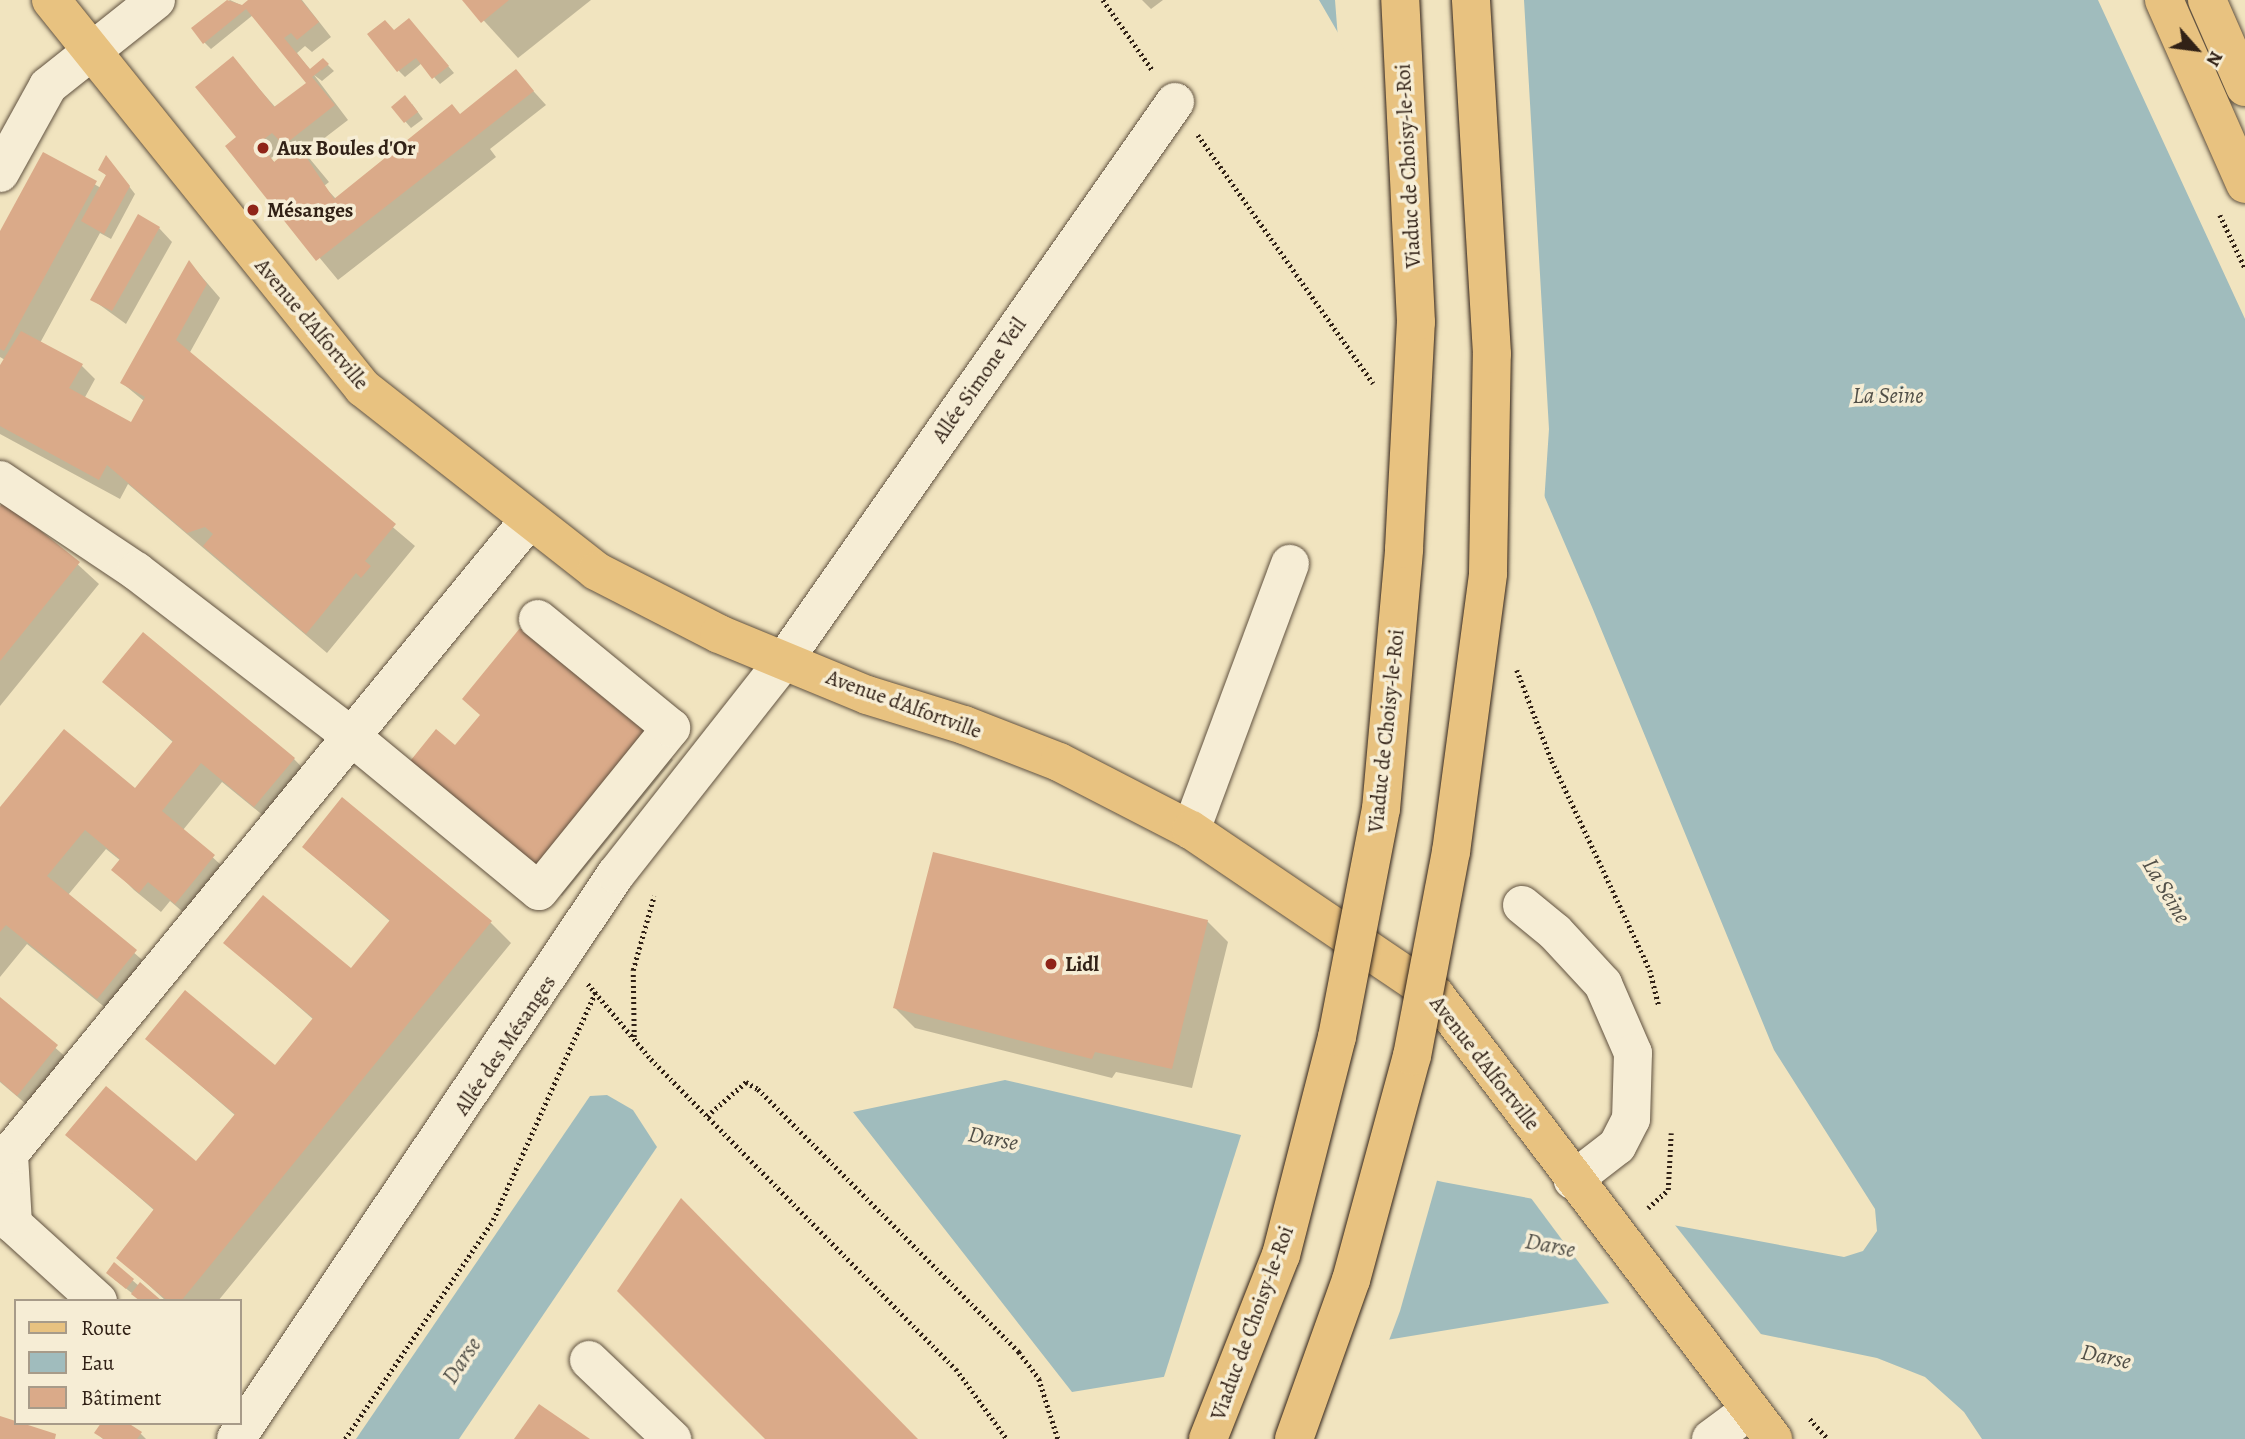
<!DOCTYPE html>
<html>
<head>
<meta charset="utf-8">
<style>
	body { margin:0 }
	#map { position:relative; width:2245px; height:1439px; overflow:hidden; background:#f1e4bf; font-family:Alegreya,serif }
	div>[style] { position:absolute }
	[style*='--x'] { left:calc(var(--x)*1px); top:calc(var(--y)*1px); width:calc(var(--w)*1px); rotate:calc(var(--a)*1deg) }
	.water>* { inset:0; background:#a0bcbd }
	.pier>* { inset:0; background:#f1e4bf }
	.shadow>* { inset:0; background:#0003 }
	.building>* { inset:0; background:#daaa89 }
	.path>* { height:4.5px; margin-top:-2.25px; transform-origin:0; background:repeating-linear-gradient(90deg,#312116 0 2px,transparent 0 5.5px) }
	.roads { filter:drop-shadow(0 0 2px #615240) drop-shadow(0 0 2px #615240) }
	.minor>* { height:38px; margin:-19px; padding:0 19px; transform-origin:19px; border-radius:19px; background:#f6edd5 }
	.major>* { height:38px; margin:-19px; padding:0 19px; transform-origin:19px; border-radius:19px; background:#e8c280 }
	.bridges { filter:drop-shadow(0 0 2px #312116) drop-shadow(0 0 2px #312116) }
	.highway-bridge>* { height:38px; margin:-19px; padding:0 19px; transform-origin:19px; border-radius:19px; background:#e8c280 }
	.dots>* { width:19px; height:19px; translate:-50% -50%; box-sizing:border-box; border:4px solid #f6edd5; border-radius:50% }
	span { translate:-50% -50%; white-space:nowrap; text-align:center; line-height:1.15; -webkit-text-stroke:7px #f6edd5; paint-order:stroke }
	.poi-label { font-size:21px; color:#312116; font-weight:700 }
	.left { translate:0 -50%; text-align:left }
	.street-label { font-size:21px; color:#312116 }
	.water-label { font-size:23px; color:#525048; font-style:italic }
	.legend { position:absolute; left:14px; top:1299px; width:228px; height:126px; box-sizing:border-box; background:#f6edd5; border:2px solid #a79b89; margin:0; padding:9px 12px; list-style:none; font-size:21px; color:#312116 }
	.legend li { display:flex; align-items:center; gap:14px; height:35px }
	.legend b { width:35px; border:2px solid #a79b89 }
	.north { position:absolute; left:2161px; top:14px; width:70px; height:70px; -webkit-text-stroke:5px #f6edd5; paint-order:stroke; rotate:118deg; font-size:19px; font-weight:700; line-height:28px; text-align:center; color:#312116 }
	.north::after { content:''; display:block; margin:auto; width:24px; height:32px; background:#312116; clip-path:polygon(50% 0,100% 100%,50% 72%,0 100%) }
</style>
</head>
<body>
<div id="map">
	<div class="water">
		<i style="clip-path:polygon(1319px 0,2098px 0,2245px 319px,2245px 1439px,1982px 1439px,1964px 1412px,1925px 1377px,1877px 1358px,1610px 1303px,1072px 1392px,853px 1112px,1005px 1080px,1443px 1182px,1844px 1257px,1863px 1251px,1877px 1231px,1875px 1209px,1774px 1050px,1592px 607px,1366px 81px)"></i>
		<i style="clip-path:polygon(607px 1095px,633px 1110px,657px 1147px,459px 1439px,356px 1439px,590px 1096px)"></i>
	</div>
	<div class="pier">
		<i style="clip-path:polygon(1335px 0,1524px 0,1549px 429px,1544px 504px,1363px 83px,1338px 39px)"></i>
		<i style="clip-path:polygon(1242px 1132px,1438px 1177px,1400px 1311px,1388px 1343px,1163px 1380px)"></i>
		<i style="clip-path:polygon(1528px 1194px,1671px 1220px,1764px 1338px,1612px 1307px)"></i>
	</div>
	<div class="shadow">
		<i style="clip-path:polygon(evenodd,230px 0,243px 6px,251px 0,302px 0,331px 37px,312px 52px,305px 46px,297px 53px,311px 71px,323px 60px,334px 71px,322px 81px,314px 75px,348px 120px,305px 153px,329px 182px,324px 186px,336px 199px,461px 115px,516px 72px,546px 105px,490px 149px,496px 157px,338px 280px,227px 146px,239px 137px,233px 59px,276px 108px,308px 83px,253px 15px,211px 49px,204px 42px,193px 29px,230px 0,286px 146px,291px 150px,275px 163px,271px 158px,286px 146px)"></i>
		<i style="clip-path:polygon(465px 0,591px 0,518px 58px)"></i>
		<i style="clip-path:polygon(1142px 0,1163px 0,1151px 9px)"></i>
		<i style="clip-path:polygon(415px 27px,454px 73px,440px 84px,422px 63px,405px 77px,399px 71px,394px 32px)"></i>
		<i style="clip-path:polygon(412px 104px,423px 119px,411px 128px,405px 121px)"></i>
		<i style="clip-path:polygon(44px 155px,101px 188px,107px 176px,100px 169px,112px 164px,135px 194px,111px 239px,100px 233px,40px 343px,81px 365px,95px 379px,84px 399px,131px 424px,144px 401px,122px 383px,190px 263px,220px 298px,189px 354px,415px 546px,327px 653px,128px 484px,120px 499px,0 434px,0 369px,5px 360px,0 357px,0 234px)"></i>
		<i style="clip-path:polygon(159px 228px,172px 242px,126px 324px,93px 300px)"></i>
		<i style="clip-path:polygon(0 509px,24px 515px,99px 584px,0 706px)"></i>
		<i style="clip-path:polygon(104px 682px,294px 759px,314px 780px,276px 826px,222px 782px,183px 830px,234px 877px,196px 923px,170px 901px,161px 912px,134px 890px,114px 870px,121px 861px,106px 849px,68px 895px,156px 972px,118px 1018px,27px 944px,0 977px,0 810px,135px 791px,174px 743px)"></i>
		<i style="clip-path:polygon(647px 734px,673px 760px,562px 896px,436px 792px,455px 747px)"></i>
		<i style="clip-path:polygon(304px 847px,491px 923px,511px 943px,218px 1301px,166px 1301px,118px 1257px,155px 1211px,68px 1135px,197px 1163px,236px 1116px,147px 1039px,276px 1067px,314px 1020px,226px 943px,351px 970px,391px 922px)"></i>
		<i style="clip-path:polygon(1207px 921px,1228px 942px,1192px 1088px,1116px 1072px,1112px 1078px,915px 1028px,895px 1008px)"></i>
		<i style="clip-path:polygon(0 999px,77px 1067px,39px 1115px,0 1082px)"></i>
		<i style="clip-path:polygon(115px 1265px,139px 1286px,133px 1294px,114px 1279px)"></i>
		<i style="clip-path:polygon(96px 1433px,141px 1434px,146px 1439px,103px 1439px)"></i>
	</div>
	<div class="building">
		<i style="clip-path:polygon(227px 0,242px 5px,248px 0,301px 0,319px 22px,297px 40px,291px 33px,284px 38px,310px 69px,323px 58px,329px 64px,312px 77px,335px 105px,284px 145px,272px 133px,259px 143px,274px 162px,297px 143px,334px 199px,452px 104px,460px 114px,516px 69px,534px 91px,316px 261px,225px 146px,236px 137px,195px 87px,233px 56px,274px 107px,306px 83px,246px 9px,203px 44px,191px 28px)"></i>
		<i style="clip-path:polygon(462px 0,509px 0,481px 23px)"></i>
		<i style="clip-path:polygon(409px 18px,449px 66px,432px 79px,416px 58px,397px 72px,367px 34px,385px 20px,394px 30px)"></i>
		<i style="clip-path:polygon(405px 95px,418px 112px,404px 123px,391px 107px)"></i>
		<i style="clip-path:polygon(43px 152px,97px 181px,4px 351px,0 349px,0 231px)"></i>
		<i style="clip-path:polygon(106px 155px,130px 186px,104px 234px,81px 221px,106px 175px,98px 170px)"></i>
		<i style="clip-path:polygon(138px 214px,160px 227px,112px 311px,90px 300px)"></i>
		<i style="clip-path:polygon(189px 260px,207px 284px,176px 340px,396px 524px,365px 561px,371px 566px,361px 578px,356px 573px,306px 634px,203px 546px,213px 534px,205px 527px,187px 533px,107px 465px,99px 480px,0 426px,0 365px,21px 331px,83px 364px,69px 388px,131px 422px,145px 397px,120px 383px)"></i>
		<i style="clip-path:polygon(4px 502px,80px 562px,0 661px,0 506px)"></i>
		<i style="clip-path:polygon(520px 628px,648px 733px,535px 870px,407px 765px,436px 729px,455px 745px,480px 715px,462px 699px)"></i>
		<i style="clip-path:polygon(143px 632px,295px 758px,254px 807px,201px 763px,162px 811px,215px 855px,175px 904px,148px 882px,139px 893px,111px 870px,120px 859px,85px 830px,47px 876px,137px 950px,97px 999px,6px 925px,0 932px,0 807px,64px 729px,135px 788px,173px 741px,102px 682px)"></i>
		<i style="clip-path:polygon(342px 797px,492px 921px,181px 1301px,168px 1301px,116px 1258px,154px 1209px,65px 1135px,106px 1086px,196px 1161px,235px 1114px,145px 1039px,185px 990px,275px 1065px,313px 1018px,223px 943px,263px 895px,351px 968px,390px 920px,302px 847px)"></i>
		<i style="clip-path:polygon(933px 852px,1208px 920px,1172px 1069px,1095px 1052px,1092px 1059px,893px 1008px)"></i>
		<i style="clip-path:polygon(0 997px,58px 1045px,17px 1096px,0 1081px)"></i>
		<i style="clip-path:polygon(681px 1198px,918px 1439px,765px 1439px,617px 1291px)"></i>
		<i style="clip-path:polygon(114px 1262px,134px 1279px,126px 1289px,106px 1273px)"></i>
		<i style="clip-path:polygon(140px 1282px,162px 1301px,140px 1301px,131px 1294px)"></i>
		<i style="clip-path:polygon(539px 1404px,590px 1439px,514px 1439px)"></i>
		<i style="clip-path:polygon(0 1416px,56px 1434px,55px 1439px,0 1439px)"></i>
		<i style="clip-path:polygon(101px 1423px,128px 1423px,142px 1432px,137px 1439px,104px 1439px,94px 1433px)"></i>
	</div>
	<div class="path">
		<i style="--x:1103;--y:0;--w:87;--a:54.8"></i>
		<i style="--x:1198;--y:135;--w:304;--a:54.8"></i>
		<i style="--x:2220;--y:215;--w:59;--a:64.7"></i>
		<i style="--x:1517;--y:670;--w:97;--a:69"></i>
		<i style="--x:1552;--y:761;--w:231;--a:64.9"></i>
		<i style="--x:1650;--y:970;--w:37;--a:76"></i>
		<i style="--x:588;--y:984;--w:98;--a:50"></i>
		<i style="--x:651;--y:1059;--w:435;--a:45.5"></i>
		<i style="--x:956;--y:1369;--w:87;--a:53.9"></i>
		<i style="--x:634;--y:1037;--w:67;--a:-90.9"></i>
		<i style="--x:633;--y:970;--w:77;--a:-74.2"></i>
		<i style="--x:707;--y:1116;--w:52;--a:-41.1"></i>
		<i style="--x:746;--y:1082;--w:14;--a:30"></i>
		<i style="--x:758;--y:1089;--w:371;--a:45.2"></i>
		<i style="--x:1019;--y:1352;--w:34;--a:53"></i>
		<i style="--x:1039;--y:1379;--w:63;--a:72.4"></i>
		<i style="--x:1648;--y:1208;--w:27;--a:-42"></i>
		<i style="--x:1668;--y:1190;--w:57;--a:-87"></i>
		<i style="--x:1810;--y:1419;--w:27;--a:48"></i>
		<i style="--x:345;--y:1439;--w:264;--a:-55.9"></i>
		<i style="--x:493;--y:1220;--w:251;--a:-65.8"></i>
	</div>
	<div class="roads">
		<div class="minor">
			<i style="--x:0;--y:173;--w:99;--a:-61.1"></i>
			<i style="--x:48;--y:86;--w:138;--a:-38.5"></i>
			<i style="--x:0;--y:480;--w:164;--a:33.8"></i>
			<i style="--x:136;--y:571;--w:272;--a:37.5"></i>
			<i style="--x:352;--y:737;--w:242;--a:39.5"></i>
			<i style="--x:539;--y:891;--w:210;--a:-51"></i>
			<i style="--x:671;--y:728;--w:172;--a:-140.7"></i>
			<i style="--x:1191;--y:830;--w:284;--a:-69.6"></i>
			<i style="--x:1522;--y:905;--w:43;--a:39.3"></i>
			<i style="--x:1555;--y:932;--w:71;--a:47.3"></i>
			<i style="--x:1603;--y:984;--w:75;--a:66.5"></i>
			<i style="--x:1633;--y:1053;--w:66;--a:91.7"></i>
			<i style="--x:1631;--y:1119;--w:30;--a:117"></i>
			<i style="--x:1617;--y:1146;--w:56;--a:142.3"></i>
			<i style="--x:98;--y:1301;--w:115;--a:-137.8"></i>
			<i style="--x:13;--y:1224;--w:70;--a:-93.3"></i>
			<i style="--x:9;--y:1154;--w:820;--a:-50.64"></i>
			<i style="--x:589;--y:1360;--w:115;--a:43.6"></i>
			<i style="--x:236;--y:1439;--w:681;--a:-56.08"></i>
			<i style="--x:616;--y:874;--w:273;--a:-51.8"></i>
			<i style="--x:785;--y:659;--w:680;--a:-55"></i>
			<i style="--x:1711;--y:1439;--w:49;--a:-36.6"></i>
		</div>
		<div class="major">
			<i style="--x:51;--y:0;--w:498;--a:51.2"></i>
			<i style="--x:363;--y:388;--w:296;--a:38.1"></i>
			<i style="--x:596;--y:571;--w:138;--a:27.1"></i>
			<i style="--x:719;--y:634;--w:160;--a:22.4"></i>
			<i style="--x:867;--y:695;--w:102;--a:17.2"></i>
			<i style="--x:964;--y:725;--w:102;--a:21.3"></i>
			<i style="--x:1059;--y:762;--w:148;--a:27.3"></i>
			<i style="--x:1191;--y:830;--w:296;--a:34.1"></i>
			<i style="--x:1436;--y:996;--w:557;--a:52.74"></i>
			<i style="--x:2164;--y:0;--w:201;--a:66.2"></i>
			<i style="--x:2207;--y:0;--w:95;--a:66.4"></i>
		</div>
	</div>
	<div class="bridges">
		<div class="highway-bridge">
			<i style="--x:1208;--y:1439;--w:198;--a:-68.4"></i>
			<i style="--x:1281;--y:1255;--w:225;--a:-75.6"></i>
			<i style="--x:1337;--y:1037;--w:232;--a:-79.1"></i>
			<i style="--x:1381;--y:809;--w:261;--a:-84.9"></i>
			<i style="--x:1404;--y:549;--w:227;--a:-87"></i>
			<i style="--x:1416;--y:322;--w:322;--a:-92.8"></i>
			<i style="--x:1294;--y:1439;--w:169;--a:-70.3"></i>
			<i style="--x:1351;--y:1280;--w:232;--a:-74.8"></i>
			<i style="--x:1412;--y:1056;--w:208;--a:-79.2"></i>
			<i style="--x:1451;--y:852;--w:281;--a:-82.4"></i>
			<i style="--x:1488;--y:573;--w:219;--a:-89"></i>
			<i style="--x:1492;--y:354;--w:355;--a:-93.4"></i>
		</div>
	</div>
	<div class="dots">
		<i style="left:263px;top:148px;background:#8f2418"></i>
		<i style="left:253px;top:210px;background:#8f2418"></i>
		<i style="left:1051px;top:964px;background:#8f2418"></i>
	</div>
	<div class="poi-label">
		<span class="left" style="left:277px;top:148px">Aux Boules d'Or</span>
		<span class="left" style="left:267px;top:210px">Mésanges</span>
		<span class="left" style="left:1065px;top:964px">Lidl</span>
	</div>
	<div class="street-label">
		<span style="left:1408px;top:166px;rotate:-93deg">Viaduc de Choisy-le-Roi</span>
		<span style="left:312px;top:324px;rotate:50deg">Avenue d'Alfortville</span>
		<span style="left:979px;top:380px;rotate:-55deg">Allée Simone Veil</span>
		<span style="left:904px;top:704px;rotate:20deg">Avenue d'Alfortville</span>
		<span style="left:1386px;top:731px;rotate:-84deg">Viaduc de Choisy-le-Roi</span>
		<span style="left:505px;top:1045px;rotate:-56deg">Allée des Mésanges</span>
		<span style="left:1485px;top:1063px;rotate:52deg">Avenue d'Alfortville</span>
		<span style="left:1252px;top:1323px;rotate:-70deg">Viaduc de Choisy-le-Roi</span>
	</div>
	<div class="water-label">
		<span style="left:1888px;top:396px">La Seine</span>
		<span style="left:2166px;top:891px;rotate:59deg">La Seine</span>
		<span style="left:993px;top:1139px;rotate:11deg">Darse</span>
		<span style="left:1550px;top:1246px;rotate:11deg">Darse</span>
		<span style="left:2106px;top:1357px;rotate:12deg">Darse</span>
		<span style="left:462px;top:1361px;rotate:-56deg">Darse</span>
	</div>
	<ul class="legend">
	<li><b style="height:9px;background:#e8c280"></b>Route</li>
	<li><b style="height:19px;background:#a0bcbd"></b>Eau</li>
	<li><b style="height:19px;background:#daaa89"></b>Bâtiment</li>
	</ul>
	<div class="north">N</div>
</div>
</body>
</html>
